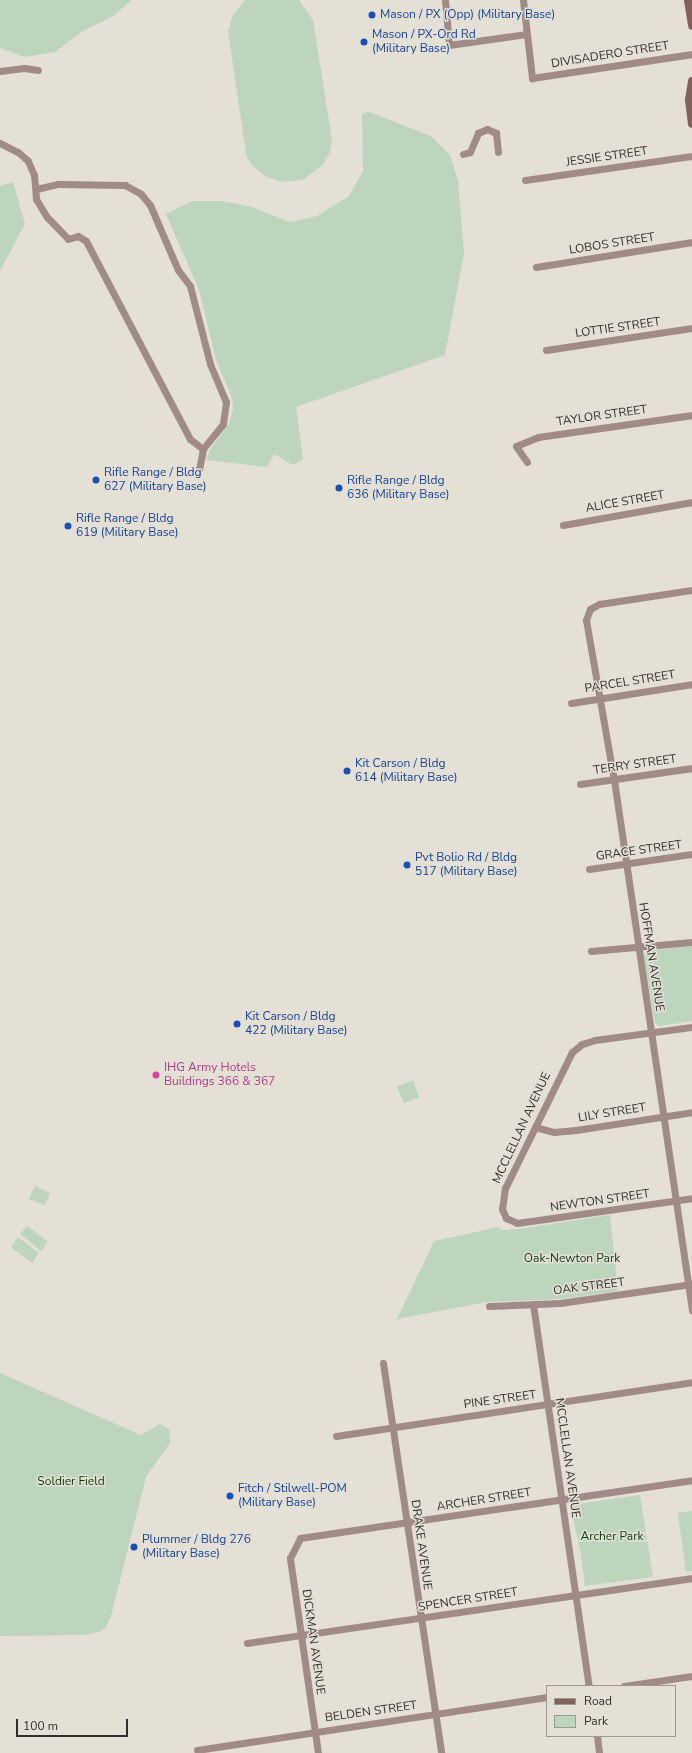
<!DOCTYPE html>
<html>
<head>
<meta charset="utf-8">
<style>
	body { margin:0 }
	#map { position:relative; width:692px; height:1753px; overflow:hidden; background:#e4e0d6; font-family:"Nunito Sans",sans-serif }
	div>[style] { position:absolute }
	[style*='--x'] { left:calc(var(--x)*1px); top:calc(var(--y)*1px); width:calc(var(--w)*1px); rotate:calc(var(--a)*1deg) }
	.green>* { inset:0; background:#bdd4bd }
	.street>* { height:7px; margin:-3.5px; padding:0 3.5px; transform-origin:3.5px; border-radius:3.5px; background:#a18b87 }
	.secondary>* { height:8px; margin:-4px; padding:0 4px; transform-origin:4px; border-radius:4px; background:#82635c }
	.dots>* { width:11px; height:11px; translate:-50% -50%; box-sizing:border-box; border:2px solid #e4e0d6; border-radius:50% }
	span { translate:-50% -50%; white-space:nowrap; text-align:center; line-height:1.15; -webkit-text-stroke:3px #e4e0d6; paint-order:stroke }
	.transit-label { font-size:12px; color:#164399 }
	.left { translate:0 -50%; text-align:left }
	.street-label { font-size:12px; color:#312f2c }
	.hotel-label { font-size:12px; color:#b23c85 }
	.park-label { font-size:12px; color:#043b0e }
	.legend { position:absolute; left:546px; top:1685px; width:130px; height:52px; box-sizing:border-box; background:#e4e0d6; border:1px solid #9c9992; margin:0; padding:5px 7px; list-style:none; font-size:12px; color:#312f2c }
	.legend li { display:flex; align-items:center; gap:8px; height:20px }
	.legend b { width:20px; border:1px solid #9c9992 }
	.scale { position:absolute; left:16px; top:1719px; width:112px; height:18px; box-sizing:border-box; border:2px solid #312f2c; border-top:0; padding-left:5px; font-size:12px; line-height:14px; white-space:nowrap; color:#312f2c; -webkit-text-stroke:3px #e4e0d6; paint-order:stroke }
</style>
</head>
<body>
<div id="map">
	<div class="green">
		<i style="clip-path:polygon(0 0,132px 0,112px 17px,83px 31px,55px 52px,24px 57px,0 48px)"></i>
		<i style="clip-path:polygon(245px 0,299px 0,313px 20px,332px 140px,330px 152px,323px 165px,302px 180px,282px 182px,265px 176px,250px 163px,246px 154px,228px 31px,233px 15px)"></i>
		<i style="clip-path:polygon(369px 112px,431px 136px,450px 155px,458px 181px,464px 253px,445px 355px,296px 407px,303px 459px,293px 465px,274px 454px,267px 467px,206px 460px,211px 448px,229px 424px,233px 409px,232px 398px,216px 360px,199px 290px,166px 214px,192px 201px,223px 201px,252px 207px,290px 222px,317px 216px,349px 196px,363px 171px,362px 114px)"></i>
		<i style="clip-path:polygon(13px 182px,25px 224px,0 271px,0 186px)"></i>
		<i style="clip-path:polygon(692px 946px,692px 1021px,659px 1026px,655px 1023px,644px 955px,647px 951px)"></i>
		<i style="clip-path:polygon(413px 1080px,419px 1097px,404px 1103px,397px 1087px)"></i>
		<i style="clip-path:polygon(35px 1186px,50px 1193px,45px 1205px,29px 1199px)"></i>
		<i style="clip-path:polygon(610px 1215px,618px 1291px,561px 1299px,487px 1302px,397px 1319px,434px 1241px,499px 1227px,500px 1230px,518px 1229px)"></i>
		<i style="clip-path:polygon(27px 1226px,48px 1242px,41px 1251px,20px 1234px)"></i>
		<i style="clip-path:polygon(18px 1237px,39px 1253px,32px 1263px,11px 1247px)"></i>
		<i style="clip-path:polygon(0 1373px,141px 1435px,160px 1424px,169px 1429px,170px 1443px,146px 1477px,111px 1616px,106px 1627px,99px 1632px,86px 1635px,0 1636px)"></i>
		<i style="clip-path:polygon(640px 1495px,653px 1577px,585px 1586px,580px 1549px,570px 1505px)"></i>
		<i style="clip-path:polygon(692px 1511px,692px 1571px,686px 1572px,678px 1513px)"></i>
	</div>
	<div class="street">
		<i style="--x:445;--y:0;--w:45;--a:84.9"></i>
		<i style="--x:449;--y:45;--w:78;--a:-8.1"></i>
		<i style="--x:523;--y:0;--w:79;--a:83.4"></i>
		<i style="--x:532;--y:78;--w:162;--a:-8.5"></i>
		<i style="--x:0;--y:71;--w:24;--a:-7"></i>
		<i style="--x:24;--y:68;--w:14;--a:8"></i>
		<i style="--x:0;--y:143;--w:20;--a:27"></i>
		<i style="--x:18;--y:152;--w:13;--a:42"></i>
		<i style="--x:28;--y:161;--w:15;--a:67"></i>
		<i style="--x:34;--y:175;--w:24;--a:85"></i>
		<i style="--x:36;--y:199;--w:21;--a:59"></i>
		<i style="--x:47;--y:217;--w:30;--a:46"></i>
		<i style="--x:68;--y:239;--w:10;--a:-17"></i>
		<i style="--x:78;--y:236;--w:9;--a:32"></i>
		<i style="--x:86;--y:241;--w:224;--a:62.3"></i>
		<i style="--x:190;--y:439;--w:16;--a:38"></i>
		<i style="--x:463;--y:154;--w:7;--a:-16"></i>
		<i style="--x:470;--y:152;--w:21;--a:-67"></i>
		<i style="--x:478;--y:133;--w:10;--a:-24"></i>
		<i style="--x:487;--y:129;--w:10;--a:24"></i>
		<i style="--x:496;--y:133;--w:19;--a:84"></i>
		<i style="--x:525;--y:180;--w:169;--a:-8.2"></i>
		<i style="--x:36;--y:189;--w:23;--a:-13"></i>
		<i style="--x:58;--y:184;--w:67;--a:0.9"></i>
		<i style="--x:125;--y:185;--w:18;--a:29"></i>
		<i style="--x:141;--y:194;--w:14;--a:51"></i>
		<i style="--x:150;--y:205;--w:71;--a:66.7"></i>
		<i style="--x:178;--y:270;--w:20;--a:53"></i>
		<i style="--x:190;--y:286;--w:81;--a:75.6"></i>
		<i style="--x:210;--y:364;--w:41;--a:67.2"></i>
		<i style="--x:226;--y:402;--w:22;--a:98"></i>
		<i style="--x:223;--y:424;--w:32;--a:129"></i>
		<i style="--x:203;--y:449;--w:20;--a:101"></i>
		<i style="--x:536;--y:267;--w:158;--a:-9.1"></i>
		<i style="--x:546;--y:350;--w:148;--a:-8.6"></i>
		<i style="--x:527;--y:462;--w:19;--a:-125"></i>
		<i style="--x:516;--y:446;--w:24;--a:-22"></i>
		<i style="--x:538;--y:437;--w:156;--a:-8.1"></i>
		<i style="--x:563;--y:525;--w:131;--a:-10.1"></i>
		<i style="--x:692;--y:590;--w:94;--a:171.4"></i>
		<i style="--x:599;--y:604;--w:10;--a:151"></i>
		<i style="--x:590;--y:609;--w:12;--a:110"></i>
		<i style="--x:586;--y:620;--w:162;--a:80.1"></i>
		<i style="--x:614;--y:780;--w:536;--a:81.63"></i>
		<i style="--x:571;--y:703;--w:122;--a:-8.9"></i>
		<i style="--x:580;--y:784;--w:113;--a:-8.1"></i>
		<i style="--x:589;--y:869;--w:104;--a:-8.3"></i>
		<i style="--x:591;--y:951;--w:101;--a:-5.1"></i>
		<i style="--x:692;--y:1027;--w:98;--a:172.4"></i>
		<i style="--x:595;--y:1040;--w:14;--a:163"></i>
		<i style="--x:582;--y:1044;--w:13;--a:141"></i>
		<i style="--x:572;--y:1052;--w:152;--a:116.2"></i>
		<i style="--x:505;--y:1188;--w:21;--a:98"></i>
		<i style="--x:502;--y:1209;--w:10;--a:66"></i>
		<i style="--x:506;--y:1218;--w:12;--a:24"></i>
		<i style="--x:517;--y:1223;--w:177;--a:-8.1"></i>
		<i style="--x:535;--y:1127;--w:20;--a:15"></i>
		<i style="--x:554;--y:1132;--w:22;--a:-5"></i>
		<i style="--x:576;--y:1130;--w:117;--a:-8.8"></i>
		<i style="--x:533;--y:1304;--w:386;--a:81.7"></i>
		<i style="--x:489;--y:1306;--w:71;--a:-2.4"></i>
		<i style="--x:560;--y:1303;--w:133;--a:-8.2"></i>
		<i style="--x:383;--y:1363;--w:394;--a:81.5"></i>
		<i style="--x:336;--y:1436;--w:360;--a:-8.6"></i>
		<i style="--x:247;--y:1643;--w:450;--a:-8.3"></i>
		<i style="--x:624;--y:1686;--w:69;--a:-8.4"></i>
		<i style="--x:597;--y:1736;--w:17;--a:83"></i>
		<i style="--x:197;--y:1750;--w:354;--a:-8.6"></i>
		<i style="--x:318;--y:1753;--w:197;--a:-98.2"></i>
		<i style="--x:290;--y:1558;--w:22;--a:-63"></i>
		<i style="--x:300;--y:1538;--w:396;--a:-8.4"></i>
	</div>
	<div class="secondary">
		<i style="--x:688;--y:0;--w:26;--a:81"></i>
		<i style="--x:692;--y:81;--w:19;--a:99"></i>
		<i style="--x:689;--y:100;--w:24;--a:83"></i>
	</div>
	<div class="dots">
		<i style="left:372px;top:15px;background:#1a4fb4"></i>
		<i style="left:364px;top:42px;background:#1a4fb4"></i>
		<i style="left:96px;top:480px;background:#1a4fb4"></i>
		<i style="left:339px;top:488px;background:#1a4fb4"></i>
		<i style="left:68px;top:526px;background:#1a4fb4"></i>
		<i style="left:347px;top:771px;background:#1a4fb4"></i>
		<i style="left:407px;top:865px;background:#1a4fb4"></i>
		<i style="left:237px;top:1024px;background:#1a4fb4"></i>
		<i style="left:156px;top:1075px;background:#d1479c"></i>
		<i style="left:230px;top:1496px;background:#1a4fb4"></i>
		<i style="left:134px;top:1547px;background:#1a4fb4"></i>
	</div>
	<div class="transit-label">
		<span class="left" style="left:380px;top:15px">Mason / PX (Opp) (Military Base)</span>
		<span class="left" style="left:372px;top:42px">Mason / PX-Ord Rd<br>(Military Base)</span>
		<span class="left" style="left:104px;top:480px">Rifle Range / Bldg<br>627 (Military Base)</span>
		<span class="left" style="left:347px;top:488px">Rifle Range / Bldg<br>636 (Military Base)</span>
		<span class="left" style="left:76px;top:526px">Rifle Range / Bldg<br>619 (Military Base)</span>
		<span class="left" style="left:355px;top:771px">Kit Carson / Bldg<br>614 (Military Base)</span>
		<span class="left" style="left:415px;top:865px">Pvt Bolio Rd / Bldg<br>517 (Military Base)</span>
		<span class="left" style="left:245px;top:1024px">Kit Carson / Bldg<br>422 (Military Base)</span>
		<span class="left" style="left:238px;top:1496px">Fitch / Stilwell-POM<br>(Military Base)</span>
		<span class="left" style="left:142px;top:1547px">Plummer / Bldg 276<br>(Military Base)</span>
	</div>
	<div class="street-label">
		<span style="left:610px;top:55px;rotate:-9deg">DIVISADERO STREET</span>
		<span style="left:607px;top:157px;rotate:-8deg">JESSIE STREET</span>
		<span style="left:612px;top:244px;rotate:-9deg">LOBOS STREET</span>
		<span style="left:618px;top:328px;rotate:-8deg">LOTTIE STREET</span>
		<span style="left:602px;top:416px;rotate:-8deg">TAYLOR STREET</span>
		<span style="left:625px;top:502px;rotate:-10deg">ALICE STREET</span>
		<span style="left:630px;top:682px;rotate:-9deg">PARCEL STREET</span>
		<span style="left:635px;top:765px;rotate:-8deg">TERRY STREET</span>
		<span style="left:639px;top:851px;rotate:-8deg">GRACE STREET</span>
		<span style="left:651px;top:957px;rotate:81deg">HOFFMAN AVENUE</span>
		<span style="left:612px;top:1113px;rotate:-9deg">LILY STREET</span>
		<span style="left:522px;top:1128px;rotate:-65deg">MCCLELLAN AVENUE</span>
		<span style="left:600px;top:1201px;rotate:-8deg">NEWTON STREET</span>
		<span style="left:589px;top:1287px;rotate:-7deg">OAK STREET</span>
		<span style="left:500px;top:1400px;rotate:-8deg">PINE STREET</span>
		<span style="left:567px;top:1458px;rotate:82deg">MCCLELLAN AVENUE</span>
		<span style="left:484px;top:1500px;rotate:-9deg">ARCHER STREET</span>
		<span style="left:421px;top:1545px;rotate:82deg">DRAKE AVENUE</span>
		<span style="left:468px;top:1600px;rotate:-9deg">SPENCER STREET</span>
		<span style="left:313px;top:1642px;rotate:82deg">DICKMAN AVENUE</span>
		<span style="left:371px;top:1712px;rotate:-8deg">BELDEN STREET</span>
	</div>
	<div class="hotel-label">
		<span class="left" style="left:164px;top:1075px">IHG Army Hotels<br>Buildings 366 &amp; 367</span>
	</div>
	<div class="park-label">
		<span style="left:572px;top:1259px">Oak-Newton Park</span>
		<span style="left:71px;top:1482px">Soldier Field</span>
		<span style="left:612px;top:1537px">Archer Park</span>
	</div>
	<ul class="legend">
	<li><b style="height:5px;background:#82635c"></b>Road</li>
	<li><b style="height:11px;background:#bdd4bd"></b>Park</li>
	</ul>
	<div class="scale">100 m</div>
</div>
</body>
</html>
